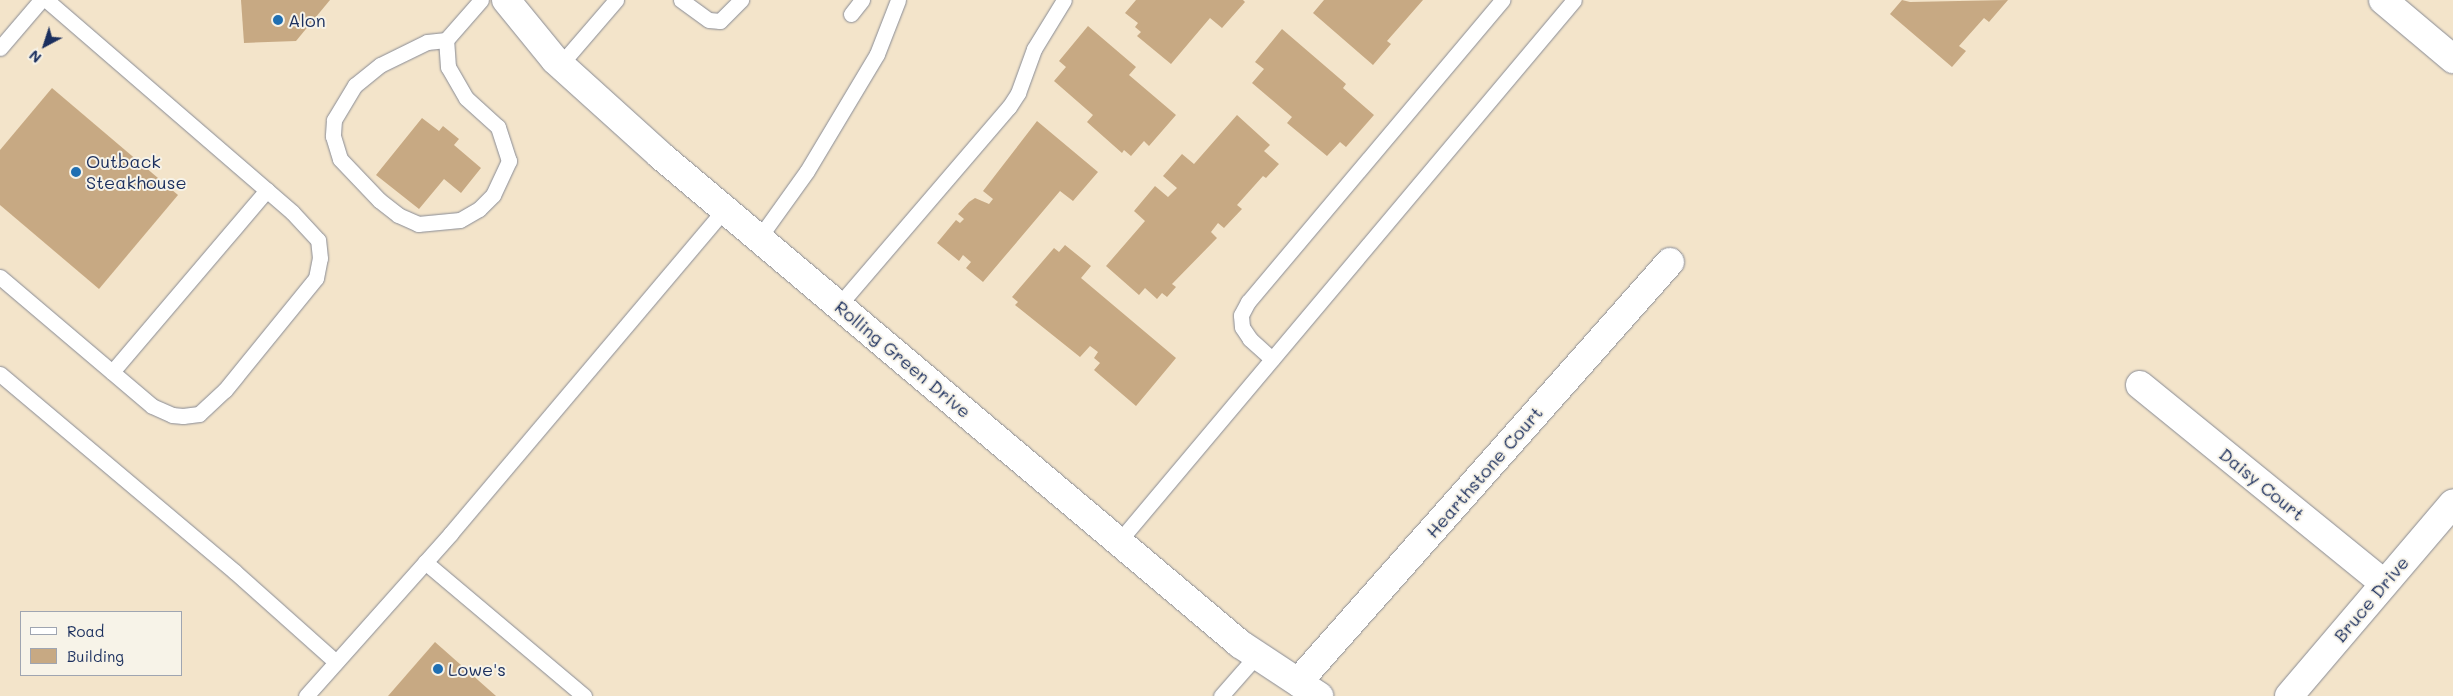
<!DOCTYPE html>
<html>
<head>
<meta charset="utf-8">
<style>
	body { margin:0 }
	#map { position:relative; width:2453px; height:696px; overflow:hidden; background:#f3e4ca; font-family:Mali,sans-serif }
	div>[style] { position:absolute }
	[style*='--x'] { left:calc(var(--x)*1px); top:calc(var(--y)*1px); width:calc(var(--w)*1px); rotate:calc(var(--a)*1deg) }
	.building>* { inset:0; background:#c7a983 }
	.roads { filter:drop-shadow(0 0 1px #878a94) drop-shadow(0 0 1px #878a94) }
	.lane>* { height:15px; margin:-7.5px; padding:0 7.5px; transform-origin:7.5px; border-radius:7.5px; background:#fff }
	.street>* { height:28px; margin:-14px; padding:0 14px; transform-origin:14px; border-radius:14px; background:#fff }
	.dots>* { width:14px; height:14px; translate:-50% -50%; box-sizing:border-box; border:2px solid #f7f3e8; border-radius:50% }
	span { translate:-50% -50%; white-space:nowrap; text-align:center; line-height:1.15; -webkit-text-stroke:4px #f7f3e8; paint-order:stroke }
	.poi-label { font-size:18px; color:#1b2f5e }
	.left { translate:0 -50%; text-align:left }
	.street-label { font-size:18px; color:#1b2f5e }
	.legend { position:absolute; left:20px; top:611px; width:162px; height:65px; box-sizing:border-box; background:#f7f3e8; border:1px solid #9fa5b1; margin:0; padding:6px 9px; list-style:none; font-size:15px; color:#1b2f5e }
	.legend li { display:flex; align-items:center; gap:10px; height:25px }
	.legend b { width:25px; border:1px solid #9fa5b1 }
	.north { position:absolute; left:20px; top:20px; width:50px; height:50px; -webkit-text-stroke:4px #f7f3e8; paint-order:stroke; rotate:220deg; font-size:14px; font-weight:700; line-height:20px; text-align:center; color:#1b2f5e }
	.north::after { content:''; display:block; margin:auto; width:18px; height:22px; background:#1b2f5e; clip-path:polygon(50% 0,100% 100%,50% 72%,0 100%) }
</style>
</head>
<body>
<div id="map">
	<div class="building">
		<i style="clip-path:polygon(241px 0,330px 0,296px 41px,244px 43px)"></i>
		<i style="clip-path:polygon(1136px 0,1243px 0,1245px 2px,1222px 28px,1210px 18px,1171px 64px,1137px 36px,1141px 32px,1135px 27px,1138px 23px,1125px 13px)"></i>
		<i style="clip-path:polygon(1324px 0,1423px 0,1387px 41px,1391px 44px,1373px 65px,1313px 13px)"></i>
		<i style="clip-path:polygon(1902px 0,1910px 2px,2008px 0,1989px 22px,1984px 18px,1959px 46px,1966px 51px,1952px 67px,1890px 14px)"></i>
		<i style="clip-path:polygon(1088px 26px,1136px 67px,1129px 75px,1176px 115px,1149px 146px,1144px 141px,1131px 156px,1124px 150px,1122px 153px,1087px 122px,1093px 115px,1054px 81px,1066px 67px,1059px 61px)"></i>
		<i style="clip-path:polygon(1282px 29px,1346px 84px,1343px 88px,1374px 115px,1346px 147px,1340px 142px,1327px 156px,1287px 123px,1292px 117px,1252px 83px,1264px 69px,1255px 62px)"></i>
		<i style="clip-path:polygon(52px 88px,178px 195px,99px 289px,0 205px,0 150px)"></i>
		<i style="clip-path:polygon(1237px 115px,1270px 145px,1264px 151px,1279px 164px,1266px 178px,1263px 176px,1237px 205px,1242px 209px,1224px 228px,1218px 223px,1211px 232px,1217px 238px,1172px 284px,1176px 287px,1167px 297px,1162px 293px,1157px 299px,1145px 288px,1139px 295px,1106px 266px,1145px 221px,1134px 211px,1155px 186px,1168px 197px,1177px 188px,1163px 176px,1182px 154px,1194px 164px)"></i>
		<i style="clip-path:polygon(422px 118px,439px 131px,443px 126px,459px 139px,454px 145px,481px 168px,461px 193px,444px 179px,419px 209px,376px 175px)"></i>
		<i style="clip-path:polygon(1037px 121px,1098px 172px,1073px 201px,1060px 191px,983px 282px,966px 268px,971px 262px,963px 255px,959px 261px,937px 243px,956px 220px,960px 223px,964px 219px,958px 214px,969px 202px,975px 198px,989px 204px,993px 199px,983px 191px)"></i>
		<i style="clip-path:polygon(1065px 245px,1091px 266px,1081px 278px,1176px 358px,1136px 406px,1094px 370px,1100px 363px,1094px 358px,1098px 352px,1090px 346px,1080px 357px,1015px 305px,1018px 302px,1012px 297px,1054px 248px,1059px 252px)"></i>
		<i style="clip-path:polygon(435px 642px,496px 696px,388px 696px)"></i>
	</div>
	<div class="roads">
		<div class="lane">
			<i style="--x:681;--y:0;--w:34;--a:36"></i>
			<i style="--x:709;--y:20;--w:11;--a:5"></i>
			<i style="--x:720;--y:21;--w:30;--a:-45"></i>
			<i style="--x:851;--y:14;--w:18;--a:-52"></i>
			<i style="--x:446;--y:40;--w:19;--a:174"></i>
			<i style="--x:427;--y:42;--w:52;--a:153.9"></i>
			<i style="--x:380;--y:65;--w:32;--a:141"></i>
			<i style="--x:355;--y:85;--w:41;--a:121"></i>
			<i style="--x:334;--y:120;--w:16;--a:94"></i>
			<i style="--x:333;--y:136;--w:24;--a:73"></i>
			<i style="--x:340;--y:159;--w:57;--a:46.4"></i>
			<i style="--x:379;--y:200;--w:24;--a:38"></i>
			<i style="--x:398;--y:215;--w:22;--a:24"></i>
			<i style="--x:418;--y:224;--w:42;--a:-5.4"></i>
			<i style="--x:460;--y:220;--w:22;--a:-30"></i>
			<i style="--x:479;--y:209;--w:20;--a:-45"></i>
			<i style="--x:493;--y:195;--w:38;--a:-65"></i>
			<i style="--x:509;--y:161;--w:36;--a:-108"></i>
			<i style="--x:498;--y:127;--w:43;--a:-137.8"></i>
			<i style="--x:466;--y:98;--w:36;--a:-120"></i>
			<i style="--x:448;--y:67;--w:27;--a:-94"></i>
			<i style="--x:446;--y:40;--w:53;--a:-48.8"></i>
			<i style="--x:0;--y:48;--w:63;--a:-49.5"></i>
			<i style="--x:560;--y:65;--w:86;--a:-49.3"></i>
			<i style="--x:759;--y:238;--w:82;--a:-54.4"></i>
			<i style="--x:807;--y:171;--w:136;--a:-59.1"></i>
			<i style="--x:877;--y:54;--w:58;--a:-68.7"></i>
			<i style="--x:0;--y:277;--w:199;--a:40.3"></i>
			<i style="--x:152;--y:406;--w:22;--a:24"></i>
			<i style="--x:172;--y:415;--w:11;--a:5"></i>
			<i style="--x:183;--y:416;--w:16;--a:-7"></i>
			<i style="--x:199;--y:414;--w:35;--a:-43"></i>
			<i style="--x:225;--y:390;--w:144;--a:-50.9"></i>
			<i style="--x:316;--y:278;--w:20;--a:-79"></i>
			<i style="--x:320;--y:258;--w:18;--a:-96"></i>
			<i style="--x:318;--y:240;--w:38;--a:-133"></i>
			<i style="--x:292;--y:212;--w:325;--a:-139.2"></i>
			<i style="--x:839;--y:305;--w:261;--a:-49.4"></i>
			<i style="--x:1009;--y:107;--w:17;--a:-57"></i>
			<i style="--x:1018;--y:93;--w:47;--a:-70"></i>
			<i style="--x:1034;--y:49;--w:57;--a:-58.5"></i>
			<i style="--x:1272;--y:359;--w:30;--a:-138"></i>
			<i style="--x:1250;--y:339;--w:14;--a:-124"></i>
			<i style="--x:1242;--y:327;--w:12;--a:-95"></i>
			<i style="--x:1241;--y:315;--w:15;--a:-62"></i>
			<i style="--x:1248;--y:302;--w:395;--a:-49.9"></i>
			<i style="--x:112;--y:372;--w:239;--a:-49.6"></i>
			<i style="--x:0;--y:374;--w:307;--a:40.1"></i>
			<i style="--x:235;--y:572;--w:135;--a:41.7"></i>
			<i style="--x:1120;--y:540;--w:705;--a:-49.94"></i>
			<i style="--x:425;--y:562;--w:208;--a:40.1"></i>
			<i style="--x:306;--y:696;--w:218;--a:-48.3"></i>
			<i style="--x:451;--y:533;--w:423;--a:-49.8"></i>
			<i style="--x:1221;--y:696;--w:55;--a:-48.7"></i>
		</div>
		<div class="street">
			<i style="--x:506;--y:0;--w:77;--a:50.8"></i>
			<i style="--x:555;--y:60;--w:142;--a:42.1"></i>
			<i style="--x:660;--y:155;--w:759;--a:40.13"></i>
			<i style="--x:1240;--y:644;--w:95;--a:33.4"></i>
			<i style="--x:2383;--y:0;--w:92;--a:40.1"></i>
			<i style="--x:2140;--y:385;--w:314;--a:39.1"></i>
			<i style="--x:1298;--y:682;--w:561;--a:-48.47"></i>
			<i style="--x:2289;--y:696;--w:253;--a:-49.6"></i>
		</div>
	</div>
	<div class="dots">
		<i style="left:278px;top:20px;background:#1f6fb2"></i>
		<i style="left:76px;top:172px;background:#1f6fb2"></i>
		<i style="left:438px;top:669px;background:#1f6fb2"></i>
	</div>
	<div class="poi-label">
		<span class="left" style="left:288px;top:20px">Alon</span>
		<span class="left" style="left:86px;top:172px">Outback<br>Steakhouse</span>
		<span class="left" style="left:448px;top:669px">Lowe's</span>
	</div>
	<div class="street-label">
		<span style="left:903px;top:359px;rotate:40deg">Rolling Green Drive</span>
		<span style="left:1484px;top:472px;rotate:-49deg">Hearthstone Court</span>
		<span style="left:2262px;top:484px;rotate:39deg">Daisy Court</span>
		<span style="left:2371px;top:599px;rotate:-50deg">Bruce Drive</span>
	</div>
	<ul class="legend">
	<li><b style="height:6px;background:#fff"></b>Road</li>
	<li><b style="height:14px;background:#c7a983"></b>Building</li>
	</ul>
	<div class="north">N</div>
</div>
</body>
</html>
